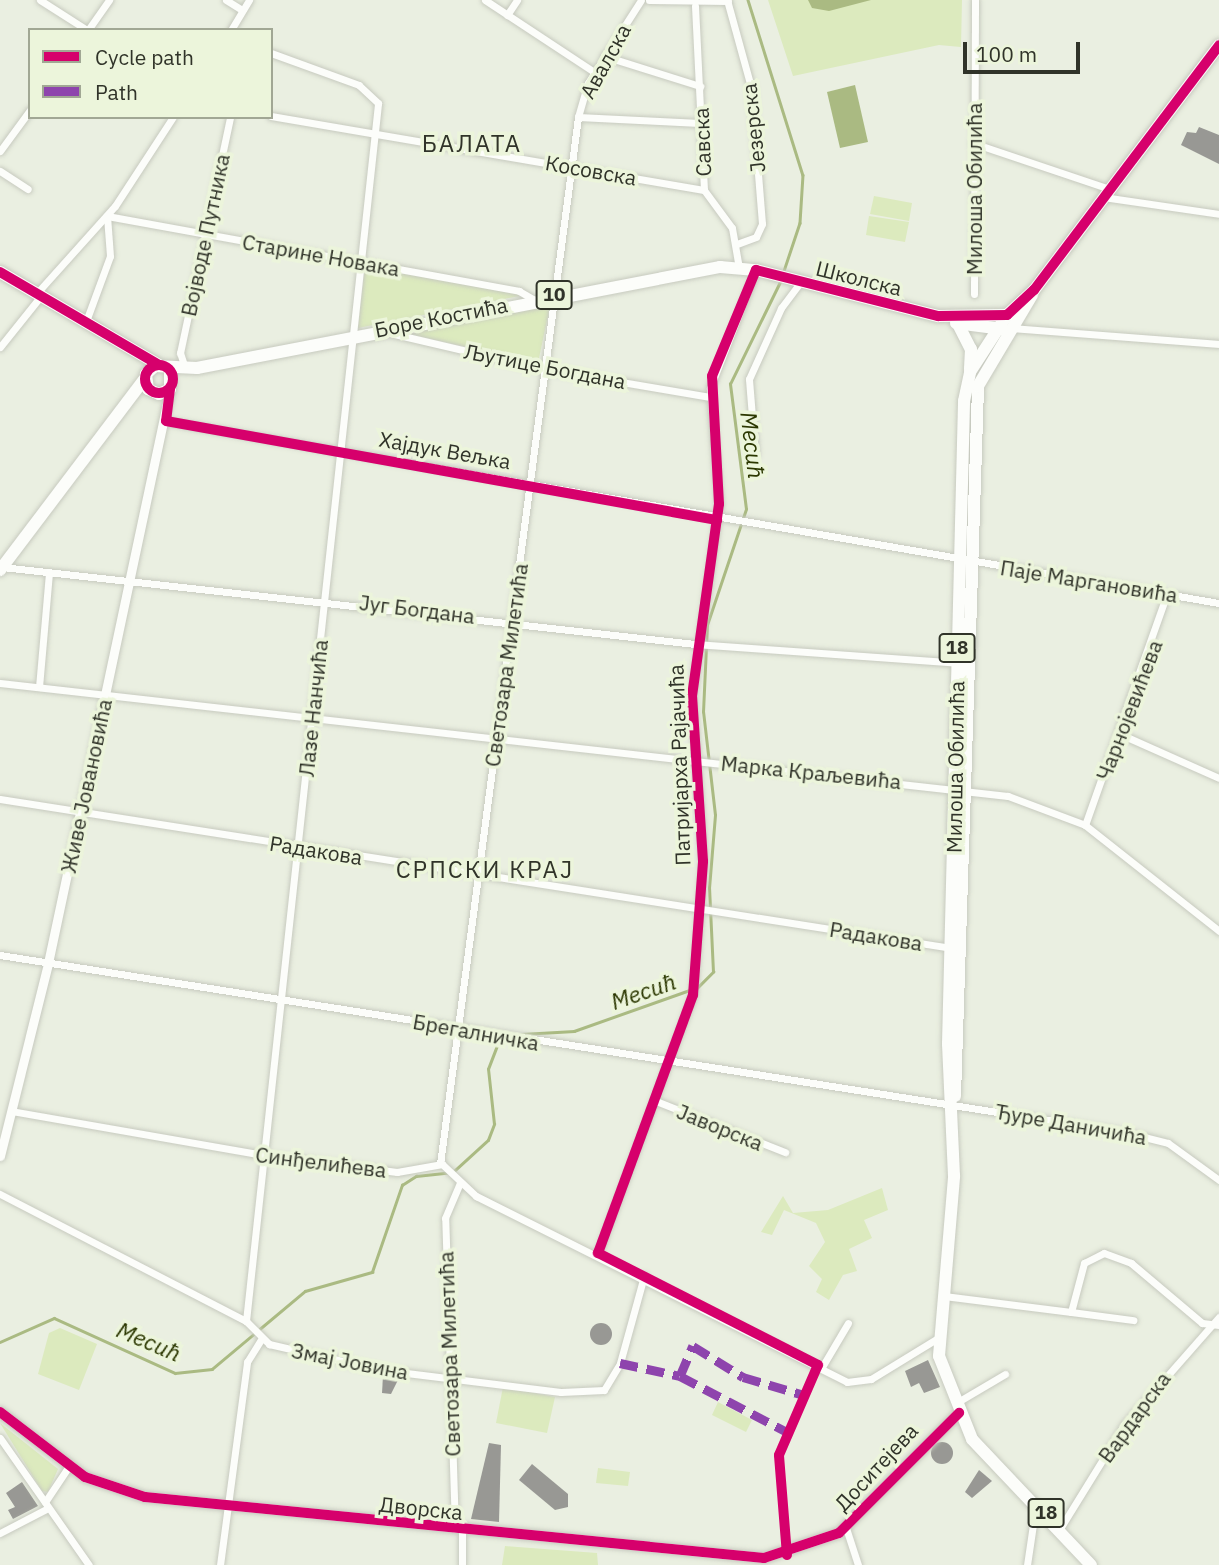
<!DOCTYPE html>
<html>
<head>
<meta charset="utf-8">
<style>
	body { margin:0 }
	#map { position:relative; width:1219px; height:1565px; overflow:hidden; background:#eaefe1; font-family:"IBM Plex Sans",sans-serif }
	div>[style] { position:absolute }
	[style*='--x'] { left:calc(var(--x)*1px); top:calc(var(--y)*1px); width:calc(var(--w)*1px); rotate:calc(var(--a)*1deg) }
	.green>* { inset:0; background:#dceabe }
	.water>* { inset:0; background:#aaba82 }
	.stream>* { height:2.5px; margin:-1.25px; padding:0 1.25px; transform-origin:1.25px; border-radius:1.25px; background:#aaba82 }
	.building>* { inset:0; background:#989894 }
	.round { border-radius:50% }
	.roads { filter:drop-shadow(0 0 2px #c7cabf) drop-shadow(0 0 2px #c7cabf) }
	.minor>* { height:7px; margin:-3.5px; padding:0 3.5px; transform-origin:3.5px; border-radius:3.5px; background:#fcfdfa }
	.tertiary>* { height:9px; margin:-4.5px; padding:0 4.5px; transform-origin:4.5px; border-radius:4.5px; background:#fcfdfa }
	.secondary>* { height:10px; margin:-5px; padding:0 5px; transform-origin:5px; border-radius:5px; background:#fcfdfa }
	.primary>* { height:12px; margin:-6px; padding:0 6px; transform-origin:6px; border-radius:6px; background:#fcfdfa }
	.quiet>* { height:9px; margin-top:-4.5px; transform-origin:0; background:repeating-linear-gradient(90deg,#8e44ad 0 18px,transparent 0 27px) }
	.cycleway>* { height:10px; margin:-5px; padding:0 5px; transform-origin:5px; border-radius:5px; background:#d6006c }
	.cycleway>.ring { margin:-5px; padding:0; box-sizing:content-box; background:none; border:10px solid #d6006c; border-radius:50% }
	span { translate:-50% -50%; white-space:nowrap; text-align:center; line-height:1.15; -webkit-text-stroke:7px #ecf5db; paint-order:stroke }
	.shield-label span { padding:2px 5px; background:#ecf5db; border:2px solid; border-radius:5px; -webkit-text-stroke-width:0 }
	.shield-label { font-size:19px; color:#303329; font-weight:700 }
	.street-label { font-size:21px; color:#303329 }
	.water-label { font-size:23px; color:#2b3700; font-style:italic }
	.quarter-label { font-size:24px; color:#303329; letter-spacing:2px }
	.legend { position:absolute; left:28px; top:28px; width:245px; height:91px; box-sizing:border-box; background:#ecf5db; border:2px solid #a1a794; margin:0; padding:9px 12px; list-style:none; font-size:21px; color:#303329 }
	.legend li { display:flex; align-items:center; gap:14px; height:35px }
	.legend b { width:35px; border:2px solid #a1a794 }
	.scale { position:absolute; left:963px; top:42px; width:117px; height:32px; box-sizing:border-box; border:4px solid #303329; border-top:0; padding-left:9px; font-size:21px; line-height:24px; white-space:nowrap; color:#303329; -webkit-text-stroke:5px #ecf5db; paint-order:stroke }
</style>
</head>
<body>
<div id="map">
	<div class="green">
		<i style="clip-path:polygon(768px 0,962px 0,961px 47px,939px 45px,793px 76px)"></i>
		<i style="clip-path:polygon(874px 196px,912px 203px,909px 221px,870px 214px)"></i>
		<i style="clip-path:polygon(869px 216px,909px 222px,905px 242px,866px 235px)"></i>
		<i style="clip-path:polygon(365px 267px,518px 293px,519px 296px,358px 328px)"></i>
		<i style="clip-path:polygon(550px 306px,538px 363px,400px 332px)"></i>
		<i style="clip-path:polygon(882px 1188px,888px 1210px,864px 1220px,872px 1238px,849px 1249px,857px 1271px,843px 1275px,829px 1300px,816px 1292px,822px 1279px,809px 1266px,825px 1242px,816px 1223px,784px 1210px,772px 1235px,761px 1232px,783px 1196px,793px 1213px,828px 1210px)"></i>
		<i style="clip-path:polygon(60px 1328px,97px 1344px,79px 1390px,38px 1374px,49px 1333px)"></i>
		<i style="clip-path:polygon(503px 1387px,555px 1397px,547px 1433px,496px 1423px)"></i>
		<i style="clip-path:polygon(718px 1402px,752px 1420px,746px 1432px,712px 1415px)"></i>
		<i style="clip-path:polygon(0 1423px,58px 1469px,48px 1492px,42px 1491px)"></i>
		<i style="clip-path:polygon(598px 1468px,630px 1472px,628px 1486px,596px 1483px)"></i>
		<i style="clip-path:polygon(505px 1546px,597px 1553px,598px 1565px,502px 1565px)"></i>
	</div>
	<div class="water">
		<i style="clip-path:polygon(808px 0,871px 0,829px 11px,812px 8px)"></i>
		<i style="clip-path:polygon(855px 85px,868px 142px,840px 148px,827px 92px)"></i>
	</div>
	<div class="stream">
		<i style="--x:748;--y:0;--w:183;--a:72.6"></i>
		<i style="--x:803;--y:175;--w:48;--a:93.6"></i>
		<i style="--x:800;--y:223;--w:54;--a:108.4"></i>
		<i style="--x:697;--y:988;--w:23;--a:-45"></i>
		<i style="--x:713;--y:972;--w:84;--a:-92.7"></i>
		<i style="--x:709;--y:888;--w:73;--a:-85.3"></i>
		<i style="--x:715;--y:815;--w:104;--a:-96.6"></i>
		<i style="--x:703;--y:712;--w:87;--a:-87.4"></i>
		<i style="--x:707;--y:625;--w:122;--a:-71.4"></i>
		<i style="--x:746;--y:509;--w:126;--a:-97.3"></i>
		<i style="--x:730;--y:384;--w:116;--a:-63.9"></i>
		<i style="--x:522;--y:1034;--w:52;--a:-3.3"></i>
		<i style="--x:574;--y:1031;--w:123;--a:-19.5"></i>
		<i style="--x:0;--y:1342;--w:59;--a:-24"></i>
		<i style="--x:54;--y:1318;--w:133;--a:24.4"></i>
		<i style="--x:175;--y:1373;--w:37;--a:-6"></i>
		<i style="--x:212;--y:1369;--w:121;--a:-40"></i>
		<i style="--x:305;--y:1291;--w:70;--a:-15.8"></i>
		<i style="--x:372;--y:1272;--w:92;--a:-71"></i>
		<i style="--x:402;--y:1185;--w:17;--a:-33"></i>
		<i style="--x:416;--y:1176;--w:37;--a:-6"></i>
		<i style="--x:453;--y:1172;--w:47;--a:-42.4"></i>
		<i style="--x:488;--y:1140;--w:17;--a:-69"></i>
		<i style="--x:494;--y:1124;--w:55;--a:-96.2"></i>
		<i style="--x:488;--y:1069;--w:26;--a:-69"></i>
		<i style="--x:497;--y:1045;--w:14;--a:-25"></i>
	</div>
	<div class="building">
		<i style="clip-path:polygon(1199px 127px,1219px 135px,1219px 164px,1181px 145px,1187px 132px,1196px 133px)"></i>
		<i class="round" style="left:590px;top:1323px;width:22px;height:22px"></i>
		<i style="clip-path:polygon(928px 1360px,940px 1387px,924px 1393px,919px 1383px,911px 1387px,905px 1371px)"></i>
		<i style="clip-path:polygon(383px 1376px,399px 1378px,391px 1394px,382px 1393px)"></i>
		<i class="round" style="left:931px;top:1442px;width:22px;height:22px"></i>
		<i style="clip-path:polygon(489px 1443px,501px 1445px,499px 1522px,471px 1519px)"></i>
		<i style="clip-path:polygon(532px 1464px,568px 1494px,568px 1507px,555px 1510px,519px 1480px)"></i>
		<i style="clip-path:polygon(979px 1470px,992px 1481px,972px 1498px,965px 1492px)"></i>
		<i style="clip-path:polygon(22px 1482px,38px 1506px,13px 1519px,8px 1510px,15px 1507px,6px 1493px)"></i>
	</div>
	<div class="roads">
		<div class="minor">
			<i style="--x:40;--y:0;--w:56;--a:32.6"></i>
			<i style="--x:226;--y:0;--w:19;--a:32"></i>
			<i style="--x:485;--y:0;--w:131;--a:33.4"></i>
			<i style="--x:649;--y:0;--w:79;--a:0.7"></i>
			<i style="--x:727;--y:0;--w:90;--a:74.6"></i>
			<i style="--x:751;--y:87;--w:137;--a:85.4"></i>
			<i style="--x:762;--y:224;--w:14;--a:115"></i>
			<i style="--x:756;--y:237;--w:20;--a:160"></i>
			<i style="--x:695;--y:6;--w:184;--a:87.2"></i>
			<i style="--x:704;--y:190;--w:47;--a:53.6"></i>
			<i style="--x:732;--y:228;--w:41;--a:80.1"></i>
			<i style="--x:507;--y:15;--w:18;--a:-56"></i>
			<i style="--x:88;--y:30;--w:37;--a:-55"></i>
			<i style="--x:231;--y:30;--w:35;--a:-59"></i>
			<i style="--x:604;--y:56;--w:101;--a:17.4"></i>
			<i style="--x:271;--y:116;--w:439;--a:9.7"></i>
			<i style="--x:578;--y:117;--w:122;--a:2.8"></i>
			<i style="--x:973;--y:143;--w:145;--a:18.6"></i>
			<i style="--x:0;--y:151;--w:51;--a:-53.8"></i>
			<i style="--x:0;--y:171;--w:33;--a:33"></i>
			<i style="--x:1103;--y:197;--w:117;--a:8.3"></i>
			<i style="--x:107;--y:216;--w:419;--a:10.3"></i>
			<i style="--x:519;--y:291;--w:16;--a:30"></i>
			<i style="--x:36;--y:294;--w:118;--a:-48.1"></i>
			<i style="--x:115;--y:206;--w:106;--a:-56.9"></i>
			<i style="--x:974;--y:294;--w:294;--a:-89.8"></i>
			<i style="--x:85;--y:324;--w:72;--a:-69.8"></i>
			<i style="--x:110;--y:256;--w:40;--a:-94.3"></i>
			<i style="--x:1011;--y:328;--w:209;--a:4.4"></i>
			<i style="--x:390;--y:333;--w:153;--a:13.2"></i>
			<i style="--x:539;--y:368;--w:173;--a:9.6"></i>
			<i style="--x:0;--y:347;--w:64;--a:-51.3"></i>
			<i style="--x:185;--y:368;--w:16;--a:-108"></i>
			<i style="--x:180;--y:353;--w:241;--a:-78"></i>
			<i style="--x:166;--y:421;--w:1069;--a:9.81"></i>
			<i style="--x:755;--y:454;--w:75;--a:-94.6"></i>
			<i style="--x:749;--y:379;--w:78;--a:-65.7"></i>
			<i style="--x:781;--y:308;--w:31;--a:-53"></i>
			<i style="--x:2;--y:567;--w:697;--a:6.34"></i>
			<i style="--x:695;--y:644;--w:263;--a:4.1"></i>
			<i style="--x:0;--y:683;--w:1014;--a:6.4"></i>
			<i style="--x:1008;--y:796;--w:82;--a:20.6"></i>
			<i style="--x:1085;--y:825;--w:171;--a:38.3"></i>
			<i style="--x:39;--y:687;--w:115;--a:-85"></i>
			<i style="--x:1120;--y:734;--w:108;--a:24"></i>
			<i style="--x:0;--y:799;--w:964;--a:8.9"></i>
			<i style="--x:1085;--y:825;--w:245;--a:-70.5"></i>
			<i style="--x:0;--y:955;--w:1138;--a:8.95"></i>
			<i style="--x:1124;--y:1132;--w:45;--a:14"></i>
			<i style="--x:1168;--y:1143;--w:63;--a:36"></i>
			<i style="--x:656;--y:1101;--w:139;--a:21.6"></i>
			<i style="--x:11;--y:1111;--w:257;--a:9.9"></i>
			<i style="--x:264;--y:1155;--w:134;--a:7.3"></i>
			<i style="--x:397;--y:1172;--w:46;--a:-10.1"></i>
			<i style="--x:442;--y:1164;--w:47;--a:43.3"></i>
			<i style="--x:476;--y:1196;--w:415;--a:26.6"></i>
			<i style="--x:847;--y:1382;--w:24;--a:-7"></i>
			<i style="--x:871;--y:1379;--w:79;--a:-31.5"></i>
			<i style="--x:440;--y:1164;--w:1056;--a:-82.49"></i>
			<i style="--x:578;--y:117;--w:35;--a:-74"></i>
			<i style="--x:588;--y:83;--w:98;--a:-57.4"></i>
			<i style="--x:0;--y:1194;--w:277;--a:27.3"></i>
			<i style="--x:246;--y:1321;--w:33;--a:45"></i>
			<i style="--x:269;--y:1344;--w:116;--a:13"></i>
			<i style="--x:382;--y:1370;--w:180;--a:7"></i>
			<i style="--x:561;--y:1392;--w:43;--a:-2.7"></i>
			<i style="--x:604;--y:1390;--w:31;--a:-59"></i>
			<i style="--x:620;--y:1363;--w:90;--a:-74.6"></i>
			<i style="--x:598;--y:1253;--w:275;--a:-69.8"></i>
			<i style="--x:693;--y:995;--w:134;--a:-85.7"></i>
			<i style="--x:703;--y:861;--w:165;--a:-93.8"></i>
			<i style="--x:692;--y:696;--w:194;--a:-82"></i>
			<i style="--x:719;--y:504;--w:116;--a:-94.4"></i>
			<i style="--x:710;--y:388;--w:127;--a:-68.7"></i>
			<i style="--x:944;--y:1296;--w:128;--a:7.2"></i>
			<i style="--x:1071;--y:1312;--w:51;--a:-75.1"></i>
			<i style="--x:1084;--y:1263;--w:22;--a:-27"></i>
			<i style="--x:1104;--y:1253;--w:29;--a:20"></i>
			<i style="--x:1131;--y:1263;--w:93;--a:40.2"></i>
			<i style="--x:1202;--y:1323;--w:17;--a:7"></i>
			<i style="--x:1071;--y:1312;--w:63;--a:7.4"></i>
			<i style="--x:246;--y:1321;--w:1225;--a:-83.81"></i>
			<i style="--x:378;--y:103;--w:26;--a:-137"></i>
			<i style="--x:359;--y:85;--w:94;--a:-160"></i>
			<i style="--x:822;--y:1367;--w:51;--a:-59.4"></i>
			<i style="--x:956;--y:1403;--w:57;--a:-30.6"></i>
			<i style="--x:0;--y:1438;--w:155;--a:55"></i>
			<i style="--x:45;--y:1502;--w:43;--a:-56.3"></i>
			<i style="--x:1061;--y:1527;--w:120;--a:-58.3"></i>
			<i style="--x:1124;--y:1425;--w:144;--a:-48.7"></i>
			<i style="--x:846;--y:1528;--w:39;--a:72"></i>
			<i style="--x:455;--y:1529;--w:311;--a:-91.8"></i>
			<i style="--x:445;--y:1218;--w:39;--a:-67"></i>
			<i style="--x:462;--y:1531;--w:34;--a:90"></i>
			<i style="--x:0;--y:1533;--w:54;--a:-27.5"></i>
			<i style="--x:220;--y:1565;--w:205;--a:-82.4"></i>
			<i style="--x:247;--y:1362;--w:26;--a:-58"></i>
			<i style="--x:1027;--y:1565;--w:62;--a:-81.6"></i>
		</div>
		<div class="tertiary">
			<i style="--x:0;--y:1156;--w:199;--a:-76"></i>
			<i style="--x:48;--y:963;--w:587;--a:-78"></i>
		</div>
		<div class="secondary">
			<i style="--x:0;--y:1412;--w:107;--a:37.4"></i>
			<i style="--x:85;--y:1477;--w:63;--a:18.4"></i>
			<i style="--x:145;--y:1497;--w:622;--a:5.63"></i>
			<i style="--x:764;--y:1558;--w:79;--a:-18.4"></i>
			<i style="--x:839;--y:1533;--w:170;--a:-45"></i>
		</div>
		<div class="primary">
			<i style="--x:0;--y:272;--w:184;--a:30.3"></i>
			<i style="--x:956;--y:323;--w:47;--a:7.3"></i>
			<i style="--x:958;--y:324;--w:28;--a:63"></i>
			<i style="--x:971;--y:349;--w:20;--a:93"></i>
			<i style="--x:170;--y:370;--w:19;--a:90"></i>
			<i style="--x:170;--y:389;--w:12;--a:156"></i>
			<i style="--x:159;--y:394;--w:12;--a:-156"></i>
			<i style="--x:148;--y:389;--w:15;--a:-98"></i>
			<i style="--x:146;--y:374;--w:12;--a:-42"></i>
			<i style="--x:155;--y:366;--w:42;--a:2.7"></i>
			<i style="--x:197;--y:368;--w:533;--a:-10.93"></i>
			<i style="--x:720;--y:267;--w:36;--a:5"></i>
			<i style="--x:756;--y:270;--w:188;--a:14.2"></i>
			<i style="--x:938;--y:316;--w:69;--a:-0.8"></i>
			<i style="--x:0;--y:570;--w:241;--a:-52.9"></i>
			<i style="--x:955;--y:1096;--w:710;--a:-88.14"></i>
			<i style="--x:978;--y:386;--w:106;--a:-59.3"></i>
			<i style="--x:1091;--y:1565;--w:173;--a:-133.4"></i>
			<i style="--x:972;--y:1439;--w:89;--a:-111.7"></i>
			<i style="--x:939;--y:1356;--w:181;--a:-85.2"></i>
			<i style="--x:954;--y:1176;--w:132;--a:-92.6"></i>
			<i style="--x:948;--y:1044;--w:643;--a:-88.57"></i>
			<i style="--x:964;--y:401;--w:30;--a:-78"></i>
			<i style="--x:970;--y:372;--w:68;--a:-57"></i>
			<i style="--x:1007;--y:315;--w:37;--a:-43"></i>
			<i style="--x:1034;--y:290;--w:307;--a:-52.9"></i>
		</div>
	</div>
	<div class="quiet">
		<i style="--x:620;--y:1363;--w:61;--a:12.2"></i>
		<i style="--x:680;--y:1376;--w:119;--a:27.6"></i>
		<i style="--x:680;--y:1376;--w:33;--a:-67"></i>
		<i style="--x:693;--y:1346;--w:59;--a:31.8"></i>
		<i style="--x:743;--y:1377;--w:64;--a:16.4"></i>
	</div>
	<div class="cycleway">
		<i style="--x:0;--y:272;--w:184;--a:30.3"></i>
		<i class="ring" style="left:145px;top:365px;width:18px;height:18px"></i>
		<i style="--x:170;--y:389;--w:32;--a:97"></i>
		<i style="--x:166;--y:421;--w:560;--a:10.19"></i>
		<i style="--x:0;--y:1412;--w:107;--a:37.4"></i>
		<i style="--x:85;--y:1477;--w:63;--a:18.4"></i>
		<i style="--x:145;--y:1497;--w:622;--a:5.63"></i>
		<i style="--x:764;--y:1558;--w:79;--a:-18.4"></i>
		<i style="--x:839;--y:1533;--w:170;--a:-45"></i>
		<i style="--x:787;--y:1555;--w:100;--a:-94.6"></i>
		<i style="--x:779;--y:1455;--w:98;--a:-66.6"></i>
		<i style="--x:818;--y:1365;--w:247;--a:-153"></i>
		<i style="--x:598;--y:1253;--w:275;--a:-69.8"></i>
		<i style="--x:693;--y:995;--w:134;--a:-85.7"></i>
		<i style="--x:703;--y:861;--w:165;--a:-93.8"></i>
		<i style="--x:692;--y:696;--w:194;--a:-82"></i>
		<i style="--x:719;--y:504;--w:128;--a:-93.1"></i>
		<i style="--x:712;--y:376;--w:115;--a:-67.5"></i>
		<i style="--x:756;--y:270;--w:188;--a:14.2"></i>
		<i style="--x:938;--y:316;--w:69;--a:-0.8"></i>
		<i style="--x:1007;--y:315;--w:37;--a:-43"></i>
		<i style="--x:1034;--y:290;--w:307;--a:-52.9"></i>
	</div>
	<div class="shield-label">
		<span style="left:554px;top:295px">10</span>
		<span style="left:957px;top:648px">18</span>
		<span style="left:1046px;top:1513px">18</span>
	</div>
	<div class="street-label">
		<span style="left:605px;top:61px;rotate:-61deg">Авалска</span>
		<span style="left:753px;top:128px;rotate:-96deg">Језерска</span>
		<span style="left:702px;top:142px;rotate:-92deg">Савска</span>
		<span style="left:591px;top:170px;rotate:10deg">Косовска</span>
		<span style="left:974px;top:189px;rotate:-90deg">Милоша Обилића</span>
		<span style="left:205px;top:235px;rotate:-78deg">Војводе Путника</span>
		<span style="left:321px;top:255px;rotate:10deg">Старине Новака</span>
		<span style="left:859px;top:278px;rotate:14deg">Школска</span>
		<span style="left:441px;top:317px;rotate:-11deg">Боре Костића</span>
		<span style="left:545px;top:366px;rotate:11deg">Љутице Богдана</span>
		<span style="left:445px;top:450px;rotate:10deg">Хајдук Вељка</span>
		<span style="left:1089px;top:581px;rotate:9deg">Паје Маргановића</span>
		<span style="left:417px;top:609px;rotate:7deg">Југ Богдана</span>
		<span style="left:506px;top:665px;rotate:-82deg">Светозара Милетића</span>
		<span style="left:313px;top:708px;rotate:-84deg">Лазе Нанчића</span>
		<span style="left:1129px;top:710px;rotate:-69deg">Чарнојевићева</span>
		<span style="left:679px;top:765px;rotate:-92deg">Патријарха Рајачића</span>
		<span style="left:955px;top:767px;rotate:-89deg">Милоша Обилића</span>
		<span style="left:811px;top:772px;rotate:6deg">Марка Краљевића</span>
		<span style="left:86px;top:786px;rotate:-78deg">Живе Јовановића</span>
		<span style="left:316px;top:850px;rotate:9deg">Радакова</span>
		<span style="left:876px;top:936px;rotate:9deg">Радакова</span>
		<span style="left:476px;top:1032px;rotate:10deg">Брегалничка</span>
		<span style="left:1071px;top:1124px;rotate:10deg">Ђуре Даничића</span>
		<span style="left:720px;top:1127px;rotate:22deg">Јаворска</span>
		<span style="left:321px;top:1162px;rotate:7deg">Синђелићева</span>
		<span style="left:449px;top:1354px;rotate:-92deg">Светозара Милетића</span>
		<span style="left:350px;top:1361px;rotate:11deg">Змај Јовина</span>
		<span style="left:1134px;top:1417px;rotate:-54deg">Вардарска</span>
		<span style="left:876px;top:1467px;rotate:-47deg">Доситејева</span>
		<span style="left:421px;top:1508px;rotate:6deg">Дворска</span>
	</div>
	<div class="water-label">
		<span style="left:753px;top:445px;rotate:83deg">Месић</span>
		<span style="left:643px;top:991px;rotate:-19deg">Месић</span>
		<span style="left:149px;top:1341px;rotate:23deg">Месић</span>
	</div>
	<div class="quarter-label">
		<span style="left:472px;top:144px">БАЛАТА</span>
		<span style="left:485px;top:870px">СРПСКИ КРАЈ</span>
	</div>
	<ul class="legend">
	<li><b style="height:9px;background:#d6006c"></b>Cycle path</li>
	<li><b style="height:9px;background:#8e44ad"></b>Path</li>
	</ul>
	<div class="scale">100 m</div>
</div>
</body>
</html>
